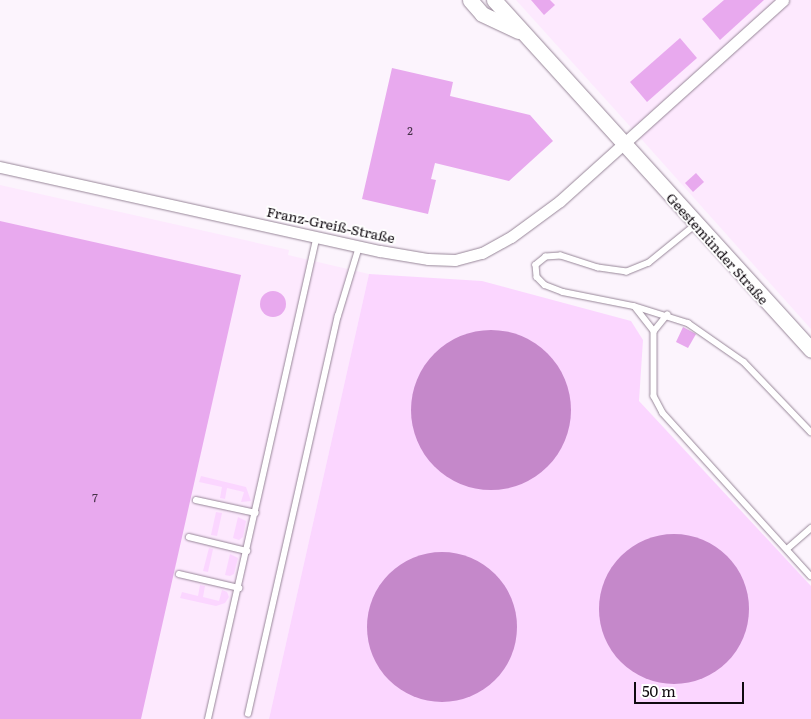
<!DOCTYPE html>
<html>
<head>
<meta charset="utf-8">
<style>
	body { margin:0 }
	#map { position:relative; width:811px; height:719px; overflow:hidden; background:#fcf4fd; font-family:Literata,serif }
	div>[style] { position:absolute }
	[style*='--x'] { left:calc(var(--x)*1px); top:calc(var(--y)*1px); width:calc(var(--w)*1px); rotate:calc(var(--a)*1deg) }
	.built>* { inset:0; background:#fde9fe }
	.green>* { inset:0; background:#fbd6ff }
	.water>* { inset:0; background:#c588ca }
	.round { border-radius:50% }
	.building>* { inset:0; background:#e8a9ee }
	.roads { filter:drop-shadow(0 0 1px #978698) drop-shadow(0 0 1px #978698) }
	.service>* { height:5.5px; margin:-2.75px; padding:0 2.75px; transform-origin:2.75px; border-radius:2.75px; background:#fff }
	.minor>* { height:11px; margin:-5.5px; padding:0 5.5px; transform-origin:5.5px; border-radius:5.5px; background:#fff }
	.tertiary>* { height:15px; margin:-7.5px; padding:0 7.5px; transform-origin:7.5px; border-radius:7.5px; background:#fff }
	span { translate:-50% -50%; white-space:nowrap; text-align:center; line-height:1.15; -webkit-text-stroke:4px #fff; paint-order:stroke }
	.number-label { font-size:11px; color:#463248 }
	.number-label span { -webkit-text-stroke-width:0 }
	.street-label { font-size:14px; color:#100a10 }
	.scale { position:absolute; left:634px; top:682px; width:110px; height:22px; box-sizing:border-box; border:2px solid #100a10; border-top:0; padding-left:6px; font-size:15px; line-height:18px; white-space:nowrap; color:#100a10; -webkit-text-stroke:4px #fff; paint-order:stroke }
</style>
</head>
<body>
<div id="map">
	<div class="built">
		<i style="clip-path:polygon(516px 0,811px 0,811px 329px,627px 123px)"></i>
		<i style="clip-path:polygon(0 185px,289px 250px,288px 255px,369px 274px,269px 719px,0 719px)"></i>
	</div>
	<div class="green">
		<i style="clip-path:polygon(369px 274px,482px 281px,631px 321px,643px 340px,639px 401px,811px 586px,811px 719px,269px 719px)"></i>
		<i style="clip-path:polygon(201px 476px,246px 487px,251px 501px,241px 502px,244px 492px,227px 488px,225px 499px,220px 498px,222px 487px,199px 482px)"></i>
		<i style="clip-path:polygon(216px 512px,222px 513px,217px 536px,211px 535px)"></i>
		<i style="clip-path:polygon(238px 517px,246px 521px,243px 537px,239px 540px,233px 538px)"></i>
		<i style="clip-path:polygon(209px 548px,213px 549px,208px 572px,203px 571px)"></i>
		<i style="clip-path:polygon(230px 554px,238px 558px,234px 574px,230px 576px,225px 575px)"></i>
		<i style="clip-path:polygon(200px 585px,205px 586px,203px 597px,219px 601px,222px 590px,227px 592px,229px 597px,225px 603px,216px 606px,180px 598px,182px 592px,198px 596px)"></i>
	</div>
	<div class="water">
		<i class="round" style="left:411px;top:330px;width:160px;height:160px"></i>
		<i class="round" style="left:599px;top:534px;width:150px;height:150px"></i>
		<i class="round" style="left:367px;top:552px;width:150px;height:150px"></i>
	</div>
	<div class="building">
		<i style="clip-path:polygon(531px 0,550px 0,555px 5px,544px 15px)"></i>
		<i style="clip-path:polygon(724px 0,764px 0,720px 40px,702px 19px)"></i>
		<i style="clip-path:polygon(680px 38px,697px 58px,647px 102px,630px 82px)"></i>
		<i style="clip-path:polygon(392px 68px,453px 82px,450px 96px,530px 115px,553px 141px,509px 181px,435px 163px,431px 179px,436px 180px,428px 214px,362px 199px)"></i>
		<i style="clip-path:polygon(696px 173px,704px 182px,693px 192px,685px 183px)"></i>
		<i style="clip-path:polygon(0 221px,241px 275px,141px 719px,0 719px)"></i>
		<i class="round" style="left:260px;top:291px;width:26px;height:26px"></i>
		<i style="clip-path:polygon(683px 327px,696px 334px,688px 348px,676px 342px)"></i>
	</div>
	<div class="roads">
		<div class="service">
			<i style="--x:697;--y:224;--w:62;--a:140.9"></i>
			<i style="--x:649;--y:263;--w:24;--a:158"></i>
			<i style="--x:627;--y:272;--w:29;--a:-172"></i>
			<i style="--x:598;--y:268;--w:39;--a:-162"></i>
			<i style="--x:561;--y:256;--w:15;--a:176"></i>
			<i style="--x:546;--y:257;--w:13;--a:141"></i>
			<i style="--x:536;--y:265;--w:12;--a:85"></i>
			<i style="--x:537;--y:277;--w:11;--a:45"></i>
			<i style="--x:545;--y:285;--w:19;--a:21"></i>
			<i style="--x:563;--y:292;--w:72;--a:11.2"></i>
			<i style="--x:634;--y:306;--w:57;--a:17.5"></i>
			<i style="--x:688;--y:323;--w:68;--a:34.9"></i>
			<i style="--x:744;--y:362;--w:97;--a:46.3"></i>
			<i style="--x:636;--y:308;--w:29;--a:52"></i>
			<i style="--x:654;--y:331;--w:65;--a:90"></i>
			<i style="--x:654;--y:396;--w:19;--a:62"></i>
			<i style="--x:663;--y:413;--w:220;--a:47.8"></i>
			<i style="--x:654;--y:331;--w:21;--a:-51"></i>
			<i style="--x:196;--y:500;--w:61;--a:12.2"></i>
			<i style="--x:189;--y:537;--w:60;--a:13.6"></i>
			<i style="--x:787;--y:549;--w:32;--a:-41"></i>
			<i style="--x:179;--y:574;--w:62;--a:13.1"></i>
			<i style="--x:248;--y:714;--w:408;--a:-77.3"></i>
			<i style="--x:338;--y:316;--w:72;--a:-73.1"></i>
			<i style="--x:208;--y:719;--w:494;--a:-77.3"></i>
		</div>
		<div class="minor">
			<i style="--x:0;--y:167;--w:389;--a:12.5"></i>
			<i style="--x:380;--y:251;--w:49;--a:9.5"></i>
			<i style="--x:428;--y:259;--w:27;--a:2"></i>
			<i style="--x:455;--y:260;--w:28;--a:-15"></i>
			<i style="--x:482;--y:253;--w:33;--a:-29"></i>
			<i style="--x:511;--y:237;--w:61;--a:-36.3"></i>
			<i style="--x:560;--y:201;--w:300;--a:-42"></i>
		</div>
		<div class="tertiary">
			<i style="--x:470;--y:0;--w:18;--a:49"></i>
			<i style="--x:482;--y:14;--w:40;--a:25"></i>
			<i style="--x:494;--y:0;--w:472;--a:47.8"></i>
		</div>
	</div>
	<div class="number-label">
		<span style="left:410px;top:130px">2</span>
		<span style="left:95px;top:497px">7</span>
	</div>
	<div class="street-label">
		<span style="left:331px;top:224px;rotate:12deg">Franz-Greiß-Straße</span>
		<span style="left:718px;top:248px;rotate:48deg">Geestemünder Straße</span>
	</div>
	<div class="scale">50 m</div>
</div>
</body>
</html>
